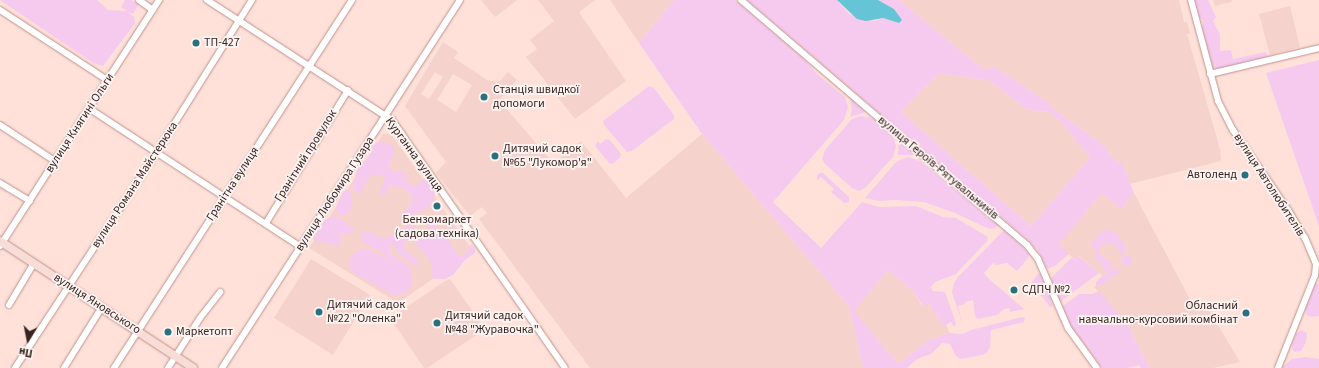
<!DOCTYPE html>
<html>
<head>
<meta charset="utf-8">
<style>
	body { margin:0 }
	#map { position:relative; width:1319px; height:368px; overflow:hidden; background:#ffe1da; font-family:"Source Sans 3",sans-serif }
	div>[style] { position:absolute }
	[style*='--x'] { left:calc(var(--x)*1px); top:calc(var(--y)*1px); width:calc(var(--w)*1px); rotate:calc(var(--a)*1deg) }
	.built>* { inset:0; background:#f5d2cc }
	.green>* { inset:0; background:#f6caef }
	.round { border-radius:50% }
	.water>* { inset:0; background:#65c4d6 }
	.roads { filter:drop-shadow(0 0 1px #c09389) drop-shadow(0 0 1px #c09389) }
	.minor>* { height:6px; margin:-3px; padding:0 3px; transform-origin:3px; border-radius:3px; background:#fff }
	.major>* { height:8px; margin:-4px; padding:0 4px; transform-origin:4px; border-radius:4px; background:#f8dcd7 }
	.dots>* { width:11px; height:11px; translate:-50% -50%; box-sizing:border-box; border:2px solid #fdf3f1; border-radius:50% }
	span { translate:-50% -50%; white-space:nowrap; text-align:center; line-height:1.15; -webkit-text-stroke:3.5px #fdf3f1; paint-order:stroke }
	.poi-label { font-size:12px; color:#372521 }
	.left { translate:0 -50%; text-align:left }
	.right { translate:-100% -50%; text-align:right }
	.street-label { font-size:12px; color:#372521 }
	.north { position:absolute; left:8px; top:320px; width:40px; height:40px; -webkit-text-stroke:3px #fdf3f1; paint-order:stroke; rotate:190deg; font-size:11px; font-weight:700; line-height:16px; text-align:center; color:#372521 }
	.north::after { content:''; display:block; margin:auto; width:14px; height:18px; background:#372521; clip-path:polygon(50% 0,100% 100%,50% 72%,0 100%) }
</style>
</head>
<body>
<div id="map">
	<div class="built">
		<i style="clip-path:polygon(481px 0,517px 0,495px 17px)"></i>
		<i style="clip-path:polygon(538px 0,595px 0,579px 12px,626px 81px,575px 119px,526px 57px,537px 49px,530px 40px,554px 21px)"></i>
		<i style="clip-path:polygon(610px 0,674px 0,639px 43px)"></i>
		<i style="clip-path:polygon(899px 0,1179px 0,1184px 22px,1187px 22px,1190px 33px,1187px 34px,1220px 149px,1221px 161px,1130px 184px,1122px 163px,1119px 163px,1110px 155px,1108px 149px,1051px 107px,1049px 103px,993px 66px,987px 70px,978px 65px)"></i>
		<i style="clip-path:polygon(1213px 0,1232px 0,1231px 2px,1215px 6px)"></i>
		<i style="clip-path:polygon(1290px 6px,1300px 47px,1270px 55px,1259px 14px)"></i>
		<i style="clip-path:polygon(evenodd,443px 42px,458px 52px,454px 58px,487px 80px,499px 82px,508px 72px,517px 80px,499px 100px,553px 163px,581px 141px,626px 198px,702px 134px,849px 306px,863px 368px,590px 368px,479px 219px,487px 213px,482px 207px,470px 216px,436px 173px,446px 162px,405px 106px,443px 42px,435px 72px,443px 77px,429px 99px,421px 94px,435px 72px,443px 42px,453px 74px,472px 85px,456px 112px,437px 100px,453px 74px)"></i>
		<i style="clip-path:polygon(939px 73px,990px 81px,1026px 109px,1053px 113px,1090px 157px,1031px 226px,901px 112px)"></i>
		<i style="clip-path:polygon(390px 133px,437px 199px,432px 203px,438px 212px,443px 209px,473px 251px,398px 303px,309px 248px,383px 134px)"></i>
		<i style="clip-path:polygon(1134px 193px,1194px 307px,1205px 304px,1240px 362px,1213px 368px,1149px 368px,1129px 327px,1094px 287px,1106px 279px,1079px 256px,1075px 260px,1058px 244px,1100px 194px,1103px 194px,1121px 209px)"></i>
		<i style="clip-path:polygon(311px 259px,370px 295px,333px 355px,274px 318px)"></i>
		<i style="clip-path:polygon(888px 270px,913px 291px,922px 306px,929px 302px,941px 323px,946px 325px,950px 333px,929px 340px,898px 364px,853px 311px)"></i>
		<i style="clip-path:polygon(450px 279px,485px 329px,427px 368px,424px 368px,390px 318px,445px 281px)"></i>
	</div>
	<div class="green">
		<i style="clip-path:polygon(0 0,97px 0,108px 10px,127px 11px,121px 7px,125px 0,131px 0,139px 4px,133px 14px,128px 12px,134px 17px,135px 23px,103px 66px,93px 63px)"></i>
		<i style="clip-path:polygon(674px 0,735px 0,805px 60px,817px 74px,845px 97px,848px 107px,844px 120px,773px 202px,821px 248px,862px 202px,879px 207px,916px 206px,943px 217px,956px 218px,988px 237px,987px 241px,956px 274px,935px 282px,931px 287px,933px 291px,945px 292px,956px 323px,954px 327px,951px 322px,946px 325px,941px 323px,929px 303px,923px 306px,913px 291px,888px 270px,854px 311px,898px 364px,929px 340px,950px 333px,963px 334px,971px 330px,1022px 317px,1025px 318px,1024px 322px,991px 330px,990px 347px,987px 352px,983px 355px,960px 359px,955px 355px,950px 344px,942px 343px,931px 354px,917px 359px,907px 368px,863px 368px,849px 306px,702px 134px,639px 43px)"></i>
		<i style="clip-path:polygon(evenodd,747px 0,837px 0,849px 14px,874px 21px,883px 18px,899px 23px,894px 9px,878px 0,899px 0,978px 65px,987px 70px,993px 66px,1049px 103px,1051px 107px,1108px 149px,1110px 155px,1119px 163px,1122px 162px,1134px 193px,1121px 209px,1103px 194px,1100px 195px,1059px 244px,1069px 254px,1055px 266px,1047px 269px,1038px 251px,1028px 240px,747px 0,939px 73px,990px 81px,1026px 109px,1053px 113px,1090px 157px,1031px 226px,901px 112px,939px 73px)"></i>
		<i style="clip-path:polygon(1193px 0,1208px 0,1216px 17px,1213px 21px,1220px 34px,1220px 51px,1231px 50px,1233px 59px,1266px 52px,1267px 57px,1230px 67px,1219px 69px,1211px 67px,1201px 31px,1203px 24px,1202px 19px,1197px 16px)"></i>
		<i style="clip-path:polygon(1319px 60px,1319px 226px,1266px 73px)"></i>
		<i style="clip-path:polygon(649px 86px,654px 88px,674px 115px,674px 119px,632px 151px,627px 152px,604px 125px,603px 121px)"></i>
		<i style="clip-path:polygon(850px 98px,866px 112px,850px 117px,852px 109px)"></i>
		<i style="clip-path:polygon(860px 116px,872px 118px,892px 134px,896px 146px,893px 157px,865px 188px,859px 191px,852px 188px,825px 164px,822px 159px,825px 150px,852px 119px)"></i>
		<i style="clip-path:polygon(606px 139px,610px 140px,621px 154px,620px 158px,612px 164px,609px 163px,595px 146px,598px 141px,600px 144px)"></i>
		<i style="clip-path:polygon(899px 140px,916px 155px,898px 155px)"></i>
		<i style="clip-path:polygon(377px 142px,383px 142px,393px 146px,393px 155px,389px 166px,390px 169px,395px 171px,404px 171px,406px 179px,413px 187px,424px 179px,428px 181px,434px 189px,435px 195px,429px 207px,415px 214px,407px 217px,404px 216px,404px 213px,412px 201px,413px 197px,402px 187px,395px 186px,389px 187px,384px 195px,379px 194px,385px 180px,384px 177px,379px 174px,369px 177px,361px 192px,359px 193px,354px 191px,353px 188px,357px 169px,369px 156px,372px 147px)"></i>
		<i style="clip-path:polygon(908px 157px,920px 161px,999px 225px,993px 229px,987px 228px,955px 213px,924px 202px,894px 200px,879px 201px,865px 198px,897px 161px)"></i>
		<i style="clip-path:polygon(820px 173px,823px 173px,849px 197px,849px 202px,844px 203px,831px 192px,834px 189px,821px 177px,817px 180px,817px 175px)"></i>
		<i style="clip-path:polygon(347px 189px,351px 193px,352px 207px,348px 213px,343px 216px,338px 214px,336px 207px,343px 192px)"></i>
		<i style="clip-path:polygon(331px 216px,340px 218px,355px 230px,351px 234px,343px 233px,341px 236px,341px 243px,337px 246px,321px 241px,316px 242px,313px 239px,324px 221px)"></i>
		<i style="clip-path:polygon(430px 222px,433px 223px,449px 241px,458px 256px,466px 254px,471px 244px,475px 248px,475px 253px,466px 259px,453px 275px,445px 279px,435px 279px,432px 277px,432px 268px,430px 260px,412px 239px,408px 239px,404px 246px,405px 250px,417px 259px,419px 265px,412px 264px,398px 253px,393px 244px,389px 248px,391px 254px,412px 269px,408px 271px,412px 277px,412px 285px,404px 294px,393px 295px,351px 271px,349px 265px,351px 257px,356px 251px,361px 249px,368px 249px,400px 266px,387px 258px,381px 251px,363px 243px,361px 239px,361px 232px,367px 231px,384px 239px,392px 234px,396px 226px,400px 229px,401px 238px,403px 240px,404px 237px,403px 233px,404px 228px,407px 226px,410px 225px,417px 231px,427px 234px,430px 231px,428px 226px)"></i>
		<i style="clip-path:polygon(1104px 229px,1115px 232px,1126px 245px,1125px 253px,1122px 255px,1113px 243px,1102px 244px,1098px 253px,1112px 263px,1110px 270px,1108px 272px,1104px 270px,1102px 264px,1096px 259px,1096px 250px,1090px 244px)"></i>
		<i style="clip-path:polygon(1004px 230px,1023px 247px,1029px 254px,1029px 257px,1017px 271px,1007px 263px,996px 265px,993px 263px,984px 273px,988px 278px,1024px 309px,1010px 312px,1009px 308px,1004px 309px,997px 315px,978px 319px,975px 316px,973px 300px,965px 302px,965px 304px,958px 306px,963px 326px,952px 292px,954px 283px,958px 277px)"></i>
		<i class="round" style="left:1120.5px;top:254.5px;width:11px;height:11px"></i>
		<i style="clip-path:polygon(1078px 256px,1099px 273px,1060px 302px,1051px 278px,1072px 257px,1075px 260px)"></i>
		<i style="clip-path:polygon(1116px 267px,1118px 268px,1119px 272px,1103px 284px,1096px 286px,1096px 282px,1101px 277px)"></i>
		<i style="clip-path:polygon(1038px 274px,1041px 274px,1053px 306px,1050px 307px,1031px 283px)"></i>
		<i style="clip-path:polygon(1317px 283px,1319px 284px,1319px 316px,1311px 317px,1307px 315px,1305px 309px,1314px 286px)"></i>
		<i style="clip-path:polygon(1099px 291px,1129px 327px,1149px 368px,1141px 368px,1139px 365px,1128px 368px,1102px 368px,1071px 326px,1062px 307px,1079px 294px,1092px 294px)"></i>
		<i style="clip-path:polygon(1301px 330px,1307px 333px,1306px 342px,1301px 351px,1295px 352px,1292px 349px,1292px 344px,1296px 334px)"></i>
		<i style="clip-path:polygon(1305px 357px,1319px 359px,1319px 368px,1281px 368px,1292px 359px)"></i>
	</div>
	<div class="water">
		<i style="clip-path:polygon(837px 0,878px 0,894px 9px,902px 20px,899px 23px,883px 18px,866px 21px,857px 19px)"></i>
	</div>
	<div class="roads">
		<div class="minor">
			<i style="--x:139;--y:0;--w:17;--a:36"></i>
			<i style="--x:207;--y:0;--w:221;--a:33"></i>
			<i style="--x:392;--y:120;--w:302;--a:55.1"></i>
			<i style="--x:741;--y:0;--w:377;--a:40.6"></i>
			<i style="--x:1027;--y:245;--w:18;--a:52"></i>
			<i style="--x:1038;--y:259;--w:75;--a:66.5"></i>
			<i style="--x:1068;--y:328;--w:49;--a:54.1"></i>
			<i style="--x:1191;--y:0;--w:105;--a:75"></i>
			<i style="--x:1218;--y:101;--w:33;--a:63"></i>
			<i style="--x:1233;--y:130;--w:97;--a:55.5"></i>
			<i style="--x:1288;--y:210;--w:33;--a:59"></i>
			<i style="--x:1305;--y:238;--w:28;--a:67"></i>
			<i style="--x:1316;--y:264;--w:11;--a:95"></i>
			<i style="--x:1315;--y:275;--w:100;--a:111.7"></i>
			<i style="--x:0;--y:10;--w:128;--a:33.2"></i>
			<i style="--x:1210;--y:74;--w:112;--a:-13.4"></i>
			<i style="--x:90;--y:109;--w:252;--a:33.2"></i>
			<i style="--x:0;--y:125;--w:66;--a:33.2"></i>
			<i style="--x:0;--y:183;--w:35;--a:31"></i>
			<i style="--x:266;--y:223;--w:156;--a:-58.3"></i>
			<i style="--x:0;--y:246;--w:293;--a:-57.1"></i>
			<i style="--x:9;--y:305;--w:49;--a:-59.2"></i>
			<i style="--x:15;--y:368;--w:257;--a:-56.7"></i>
			<i style="--x:156;--y:153;--w:181;--a:-57.9"></i>
			<i style="--x:64;--y:368;--w:72;--a:-58.1"></i>
			<i style="--x:114;--y:368;--w:438;--a:-57.1"></i>
			<i style="--x:168;--y:368;--w:59;--a:-57.4"></i>
			<i style="--x:200;--y:318;--w:33;--a:-52"></i>
			<i style="--x:222;--y:368;--w:438;--a:-57.1"></i>
		</div>
		<div class="major">
			<i style="--x:0;--y:241;--w:231;--a:33.3"></i>
		</div>
	</div>
	<div class="dots">
		<i style="left:196px;top:43px;background:#2a717e"></i>
		<i style="left:484px;top:97px;background:#2a717e"></i>
		<i style="left:495px;top:156px;background:#2a717e"></i>
		<i style="left:1245px;top:175px;background:#2a717e"></i>
		<i style="left:437px;top:206px;background:#2a717e"></i>
		<i style="left:1014px;top:290px;background:#2a717e"></i>
		<i style="left:319px;top:312px;background:#2a717e"></i>
		<i style="left:1246px;top:313px;background:#2a717e"></i>
		<i style="left:437px;top:323px;background:#2a717e"></i>
		<i style="left:168px;top:332px;background:#2a717e"></i>
	</div>
	<div class="poi-label">
		<span class="left" style="left:204px;top:43px">ТП-427</span>
		<span class="left" style="left:493px;top:97px">Станція швидкої<br>допомоги</span>
		<span class="left" style="left:503px;top:156px">Дитячий садок<br>№65 "Лукомор'я"</span>
		<span class="right" style="left:1237px;top:175px">Автоленд</span>
		<span style="left:437px;top:227px">Бензомаркет<br>(садова техніка)</span>
		<span class="left" style="left:1022px;top:290px">СДПЧ №2</span>
		<span class="left" style="left:327px;top:312px">Дитячий садок<br>№22 "Оленка"</span>
		<span class="right" style="left:1238px;top:313px">Обласний<br>навчально-курсовий комбінат</span>
		<span class="left" style="left:445px;top:323px">Дитячий садок<br>№48 "Журавочка"</span>
		<span class="left" style="left:176px;top:332px">Маркетопт</span>
	</div>
	<div class="street-label">
		<span style="left:80px;top:123px;rotate:-57deg">вулиця Княгині Ольги</span>
		<span style="left:414px;top:155px;rotate:54deg">Курганна вулиця</span>
		<span style="left:306px;top:156px;rotate:-58deg">Гранітний провулок</span>
		<span style="left:938px;top:168px;rotate:40deg">вулиця Героїв-Рятувальників</span>
		<span style="left:233px;top:184px;rotate:-57deg">Гранітна вулиця</span>
		<span style="left:135px;top:185px;rotate:-57deg">вулиця Романа Майстерюка</span>
		<span style="left:1269px;top:185px;rotate:57deg">вулиця Автолюбителів</span>
		<span style="left:335px;top:194px;rotate:-57deg">вулиця Любомира Гузара</span>
		<span style="left:97px;top:304px;rotate:33deg">вулиця Яновського</span>
	</div>
	<div class="north">Пн</div>
</div>
</body>
</html>
